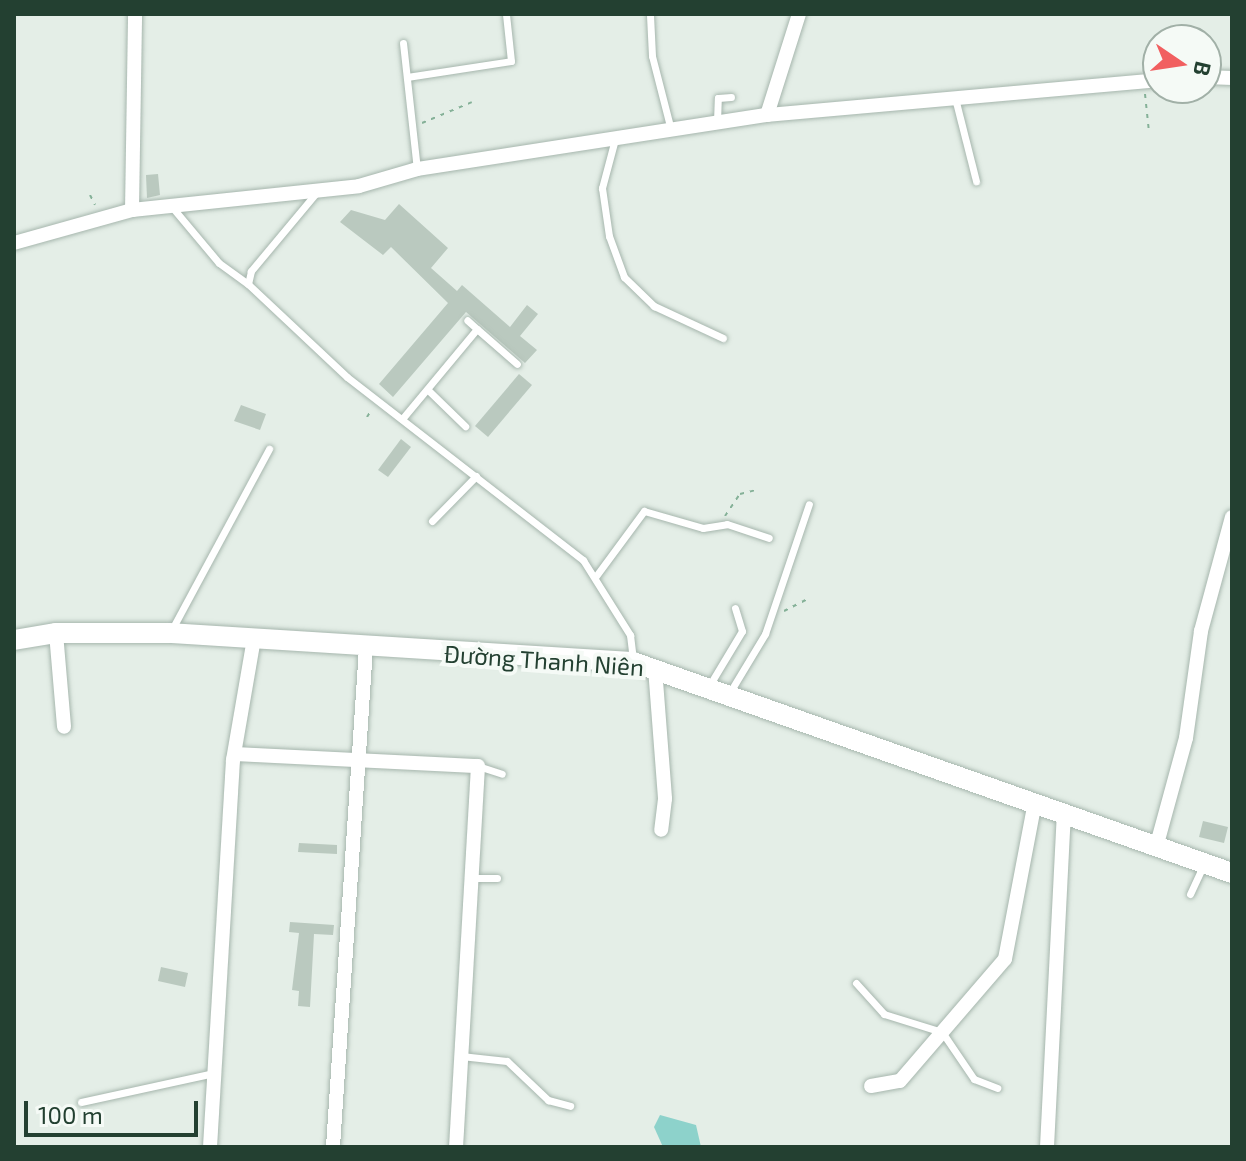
<!DOCTYPE html>
<html>
<head>
<meta charset="utf-8">
<style>
	body { margin:0 }
	#map { position:relative; width:1246px; height:1161px; overflow:hidden; background:#e4eee7; font-family:"Exo 2",sans-serif }
	div>[style] { position:absolute }
	[style*='--x'] { left:calc(var(--x)*1px); top:calc(var(--y)*1px); width:calc(var(--w)*1px); rotate:calc(var(--a)*1deg) }
	.water>* { inset:0; background:#8dd2cb }
	.building>* { inset:0; background:#bac9bf }
	.path>* { height:2px; margin-top:-1px; transform-origin:0; background:repeating-linear-gradient(90deg,#85b198 0 4px,transparent 0 10px) }
	.roads { filter:drop-shadow(0 0 2px #a6b6ad) drop-shadow(0 0 2px #a6b6ad) }
	.lane>* { height:7px; margin:-3.5px; padding:0 3.5px; transform-origin:3.5px; border-radius:3.5px; background:#fff }
	.street>* { height:14px; margin:-7px; padding:0 7px; transform-origin:7px; border-radius:7px; background:#fff }
	.secondary>* { height:20px; margin:-10px; padding:0 10px; transform-origin:10px; border-radius:10px; background:#fff }
	span { translate:-50% -50%; white-space:nowrap; text-align:center; line-height:1.15; -webkit-text-stroke:8px #f5faf6; paint-order:stroke }
	.street-label { font-size:24px; color:#234031 }
	.frame { position:absolute; inset:0; border:16px solid #234031; pointer-events:none }
	.north { position:absolute; left:1142px; top:24px; width:80px; height:80px; box-sizing:border-box; background:#f5faf6; border:2px solid #a1b0a7; border-radius:50%; rotate:103deg; font-size:22px; font-weight:700; line-height:32px; text-align:center; color:#234031 }
	.north::after { content:''; display:block; margin:auto; width:28px; height:36px; background:#f15f60; clip-path:polygon(50% 0,100% 100%,50% 72%,0 100%) }
	.scale { position:absolute; left:24px; top:1101px; width:174px; height:36px; box-sizing:border-box; border:4px solid #234031; border-top:0; padding-left:10px; font-size:24px; line-height:28px; white-space:nowrap; color:#234031; -webkit-text-stroke:6px #f5faf6; paint-order:stroke }
</style>
</head>
<body>
<div id="map">
	<div class="water">
		<i style="clip-path:polygon(660px 1115px,696px 1125px,701px 1147px,663px 1147px,654px 1127px)"></i>
	</div>
	<div class="building">
		<i style="clip-path:polygon(158px 174px,160px 195px,147px 198px,146px 175px)"></i>
		<i style="clip-path:polygon(399px 204px,448px 248px,431px 268px,457px 291px,462px 285px,510px 327px,527px 305px,538px 314px,520px 336px,537px 350px,525px 363px,466px 312px,393px 397px,379px 384px,448px 303px,391px 247px,383px 255px,340px 222px,351px 210px,385px 220px)"></i>
		<i style="clip-path:polygon(519px 374px,532px 385px,488px 437px,475px 426px)"></i>
		<i style="clip-path:polygon(241px 405px,266px 414px,260px 430px,234px 421px)"></i>
		<i style="clip-path:polygon(401px 439px,411px 447px,388px 477px,378px 470px)"></i>
		<i style="clip-path:polygon(1203px 821px,1228px 827px,1224px 843px,1199px 837px)"></i>
		<i style="clip-path:polygon(299px 843px,337px 845px,337px 854px,298px 852px)"></i>
		<i style="clip-path:polygon(290px 922px,334px 925px,333px 935px,314px 934px,310px 1007px,298px 1006px,299px 991px,292px 990px,299px 933px,289px 932px)"></i>
		<i style="clip-path:polygon(161px 967px,188px 973px,185px 987px,158px 981px)"></i>
	</div>
	<div class="path">
		<i style="--x:1145;--y:94;--w:38;--a:84"></i>
		<i style="--x:422;--y:123;--w:54;--a:-22.8"></i>
		<i style="--x:90;--y:195;--w:11;--a:63"></i>
		<i style="--x:367;--y:417;--w:9;--a:-58"></i>
		<i style="--x:725;--y:516;--w:27;--a:-56"></i>
		<i style="--x:740;--y:494;--w:16;--a:-14"></i>
		<i style="--x:784;--y:611;--w:27;--a:-27"></i>
	</div>
	<div class="roads">
		<div class="lane">
			<i style="--x:650;--y:15;--w:41;--a:87.2"></i>
			<i style="--x:652;--y:56;--w:76;--a:75.6"></i>
			<i style="--x:403;--y:43;--w:127;--a:83.7"></i>
			<i style="--x:407;--y:77;--w:105;--a:-8.7"></i>
			<i style="--x:511;--y:61;--w:47;--a:-96.1"></i>
			<i style="--x:955;--y:98;--w:86;--a:75.8"></i>
			<i style="--x:717;--y:122;--w:24;--a:-88"></i>
			<i style="--x:718;--y:98;--w:13;--a:-4"></i>
			<i style="--x:615;--y:139;--w:51;--a:104.9"></i>
			<i style="--x:602;--y:188;--w:49;--a:81.7"></i>
			<i style="--x:609;--y:236;--w:44;--a:69.9"></i>
			<i style="--x:624;--y:277;--w:42;--a:44"></i>
			<i style="--x:654;--y:306;--w:76;--a:24.9"></i>
			<i style="--x:316;--y:193;--w:102;--a:129.8"></i>
			<i style="--x:251;--y:271;--w:13;--a:103"></i>
			<i style="--x:248;--y:284;--w:136;--a:43.2"></i>
			<i style="--x:347;--y:377;--w:299;--a:37.8"></i>
			<i style="--x:583;--y:560;--w:89;--a:57.9"></i>
			<i style="--x:630;--y:635;--w:25;--a:83"></i>
			<i style="--x:172;--y:207;--w:73;--a:50"></i>
			<i style="--x:219;--y:263;--w:36;--a:36"></i>
			<i style="--x:477;--y:329;--w:53;--a:41.2"></i>
			<i style="--x:428;--y:390;--w:52;--a:44.2"></i>
			<i style="--x:402;--y:419;--w:117;--a:-50.2"></i>
			<i style="--x:477;--y:329;--w:13;--a:-138"></i>
			<i style="--x:432;--y:521;--w:63;--a:-45.6"></i>
			<i style="--x:596;--y:576;--w:81;--a:-53.6"></i>
			<i style="--x:644;--y:511;--w:61;--a:16.1"></i>
			<i style="--x:703;--y:528;--w:24;--a:-9"></i>
			<i style="--x:727;--y:524;--w:44;--a:18.4"></i>
			<i style="--x:171;--y:631;--w:207;--a:-61.7"></i>
			<i style="--x:709;--y:686;--w:64;--a:-59"></i>
			<i style="--x:742;--y:631;--w:24;--a:-107"></i>
			<i style="--x:730;--y:692;--w:68;--a:-58.9"></i>
			<i style="--x:765;--y:634;--w:137;--a:-71.3"></i>
			<i style="--x:478;--y:766;--w:25;--a:18"></i>
			<i style="--x:471;--y:878;--w:26;--a:0"></i>
			<i style="--x:1190;--y:894;--w:33;--a:-65"></i>
			<i style="--x:856;--y:983;--w:42;--a:47.9"></i>
			<i style="--x:884;--y:1014;--w:61;--a:17.2"></i>
			<i style="--x:942;--y:1032;--w:57;--a:55.8"></i>
			<i style="--x:974;--y:1079;--w:25;--a:21"></i>
			<i style="--x:461;--y:1056;--w:46;--a:6.2"></i>
			<i style="--x:507;--y:1061;--w:57;--a:43.6"></i>
			<i style="--x:548;--y:1100;--w:23;--a:15"></i>
			<i style="--x:81;--y:1102;--w:136;--a:-12.3"></i>
		</div>
		<div class="street">
			<i style="--x:1206;--y:77;--w:26;--a:2"></i>
			<i style="--x:767;--y:115;--w:106;--a:-72.4"></i>
			<i style="--x:132;--y:210;--w:196;--a:-89.1"></i>
			<i style="--x:14;--y:243;--w:123;--a:-15.6"></i>
			<i style="--x:132;--y:210;--w:228;--a:-6"></i>
			<i style="--x:359;--y:186;--w:60;--a:-16.3"></i>
			<i style="--x:417;--y:169;--w:354;--a:-8.8"></i>
			<i style="--x:767;--y:115;--w:393;--a:-5.1"></i>
			<i style="--x:56;--y:633;--w:94;--a:85.1"></i>
			<i style="--x:655;--y:668;--w:131;--a:85.6"></i>
			<i style="--x:665;--y:799;--w:31;--a:97"></i>
			<i style="--x:237;--y:754;--w:241;--a:2.9"></i>
			<i style="--x:478;--y:766;--w:382;--a:93.3"></i>
			<i style="--x:1157;--y:844;--w:110;--a:-74.7"></i>
			<i style="--x:1186;--y:738;--w:108;--a:-82"></i>
			<i style="--x:1201;--y:631;--w:118;--a:-74.8"></i>
			<i style="--x:871;--y:1086;--w:29;--a:-10"></i>
			<i style="--x:900;--y:1081;--w:161;--a:-49.3"></i>
			<i style="--x:1005;--y:959;--w:160;--a:-79.2"></i>
			<i style="--x:210;--y:1147;--w:388;--a:-86.6"></i>
			<i style="--x:233;--y:760;--w:123;--a:-80.2"></i>
			<i style="--x:333;--y:1147;--w:501;--a:-86.22"></i>
			<i style="--x:1047;--y:1147;--w:333;--a:-87.1"></i>
		</div>
		<div class="secondary">
			<i style="--x:14;--y:640;--w:43;--a:-9.5"></i>
			<i style="--x:56;--y:633;--w:114;--a:0"></i>
			<i style="--x:170;--y:633;--w:464;--a:3.6"></i>
			<i style="--x:633;--y:662;--w:635;--a:19.41"></i>
		</div>
	</div>
	<div class="street-label">
		<span style="left:544px;top:660px;rotate:4deg">Đường Thanh Niên</span>
	</div>
	<div class="frame"></div>
	<div class="north">B</div>
	<div class="scale">100 m</div>
</div>
</body>
</html>
